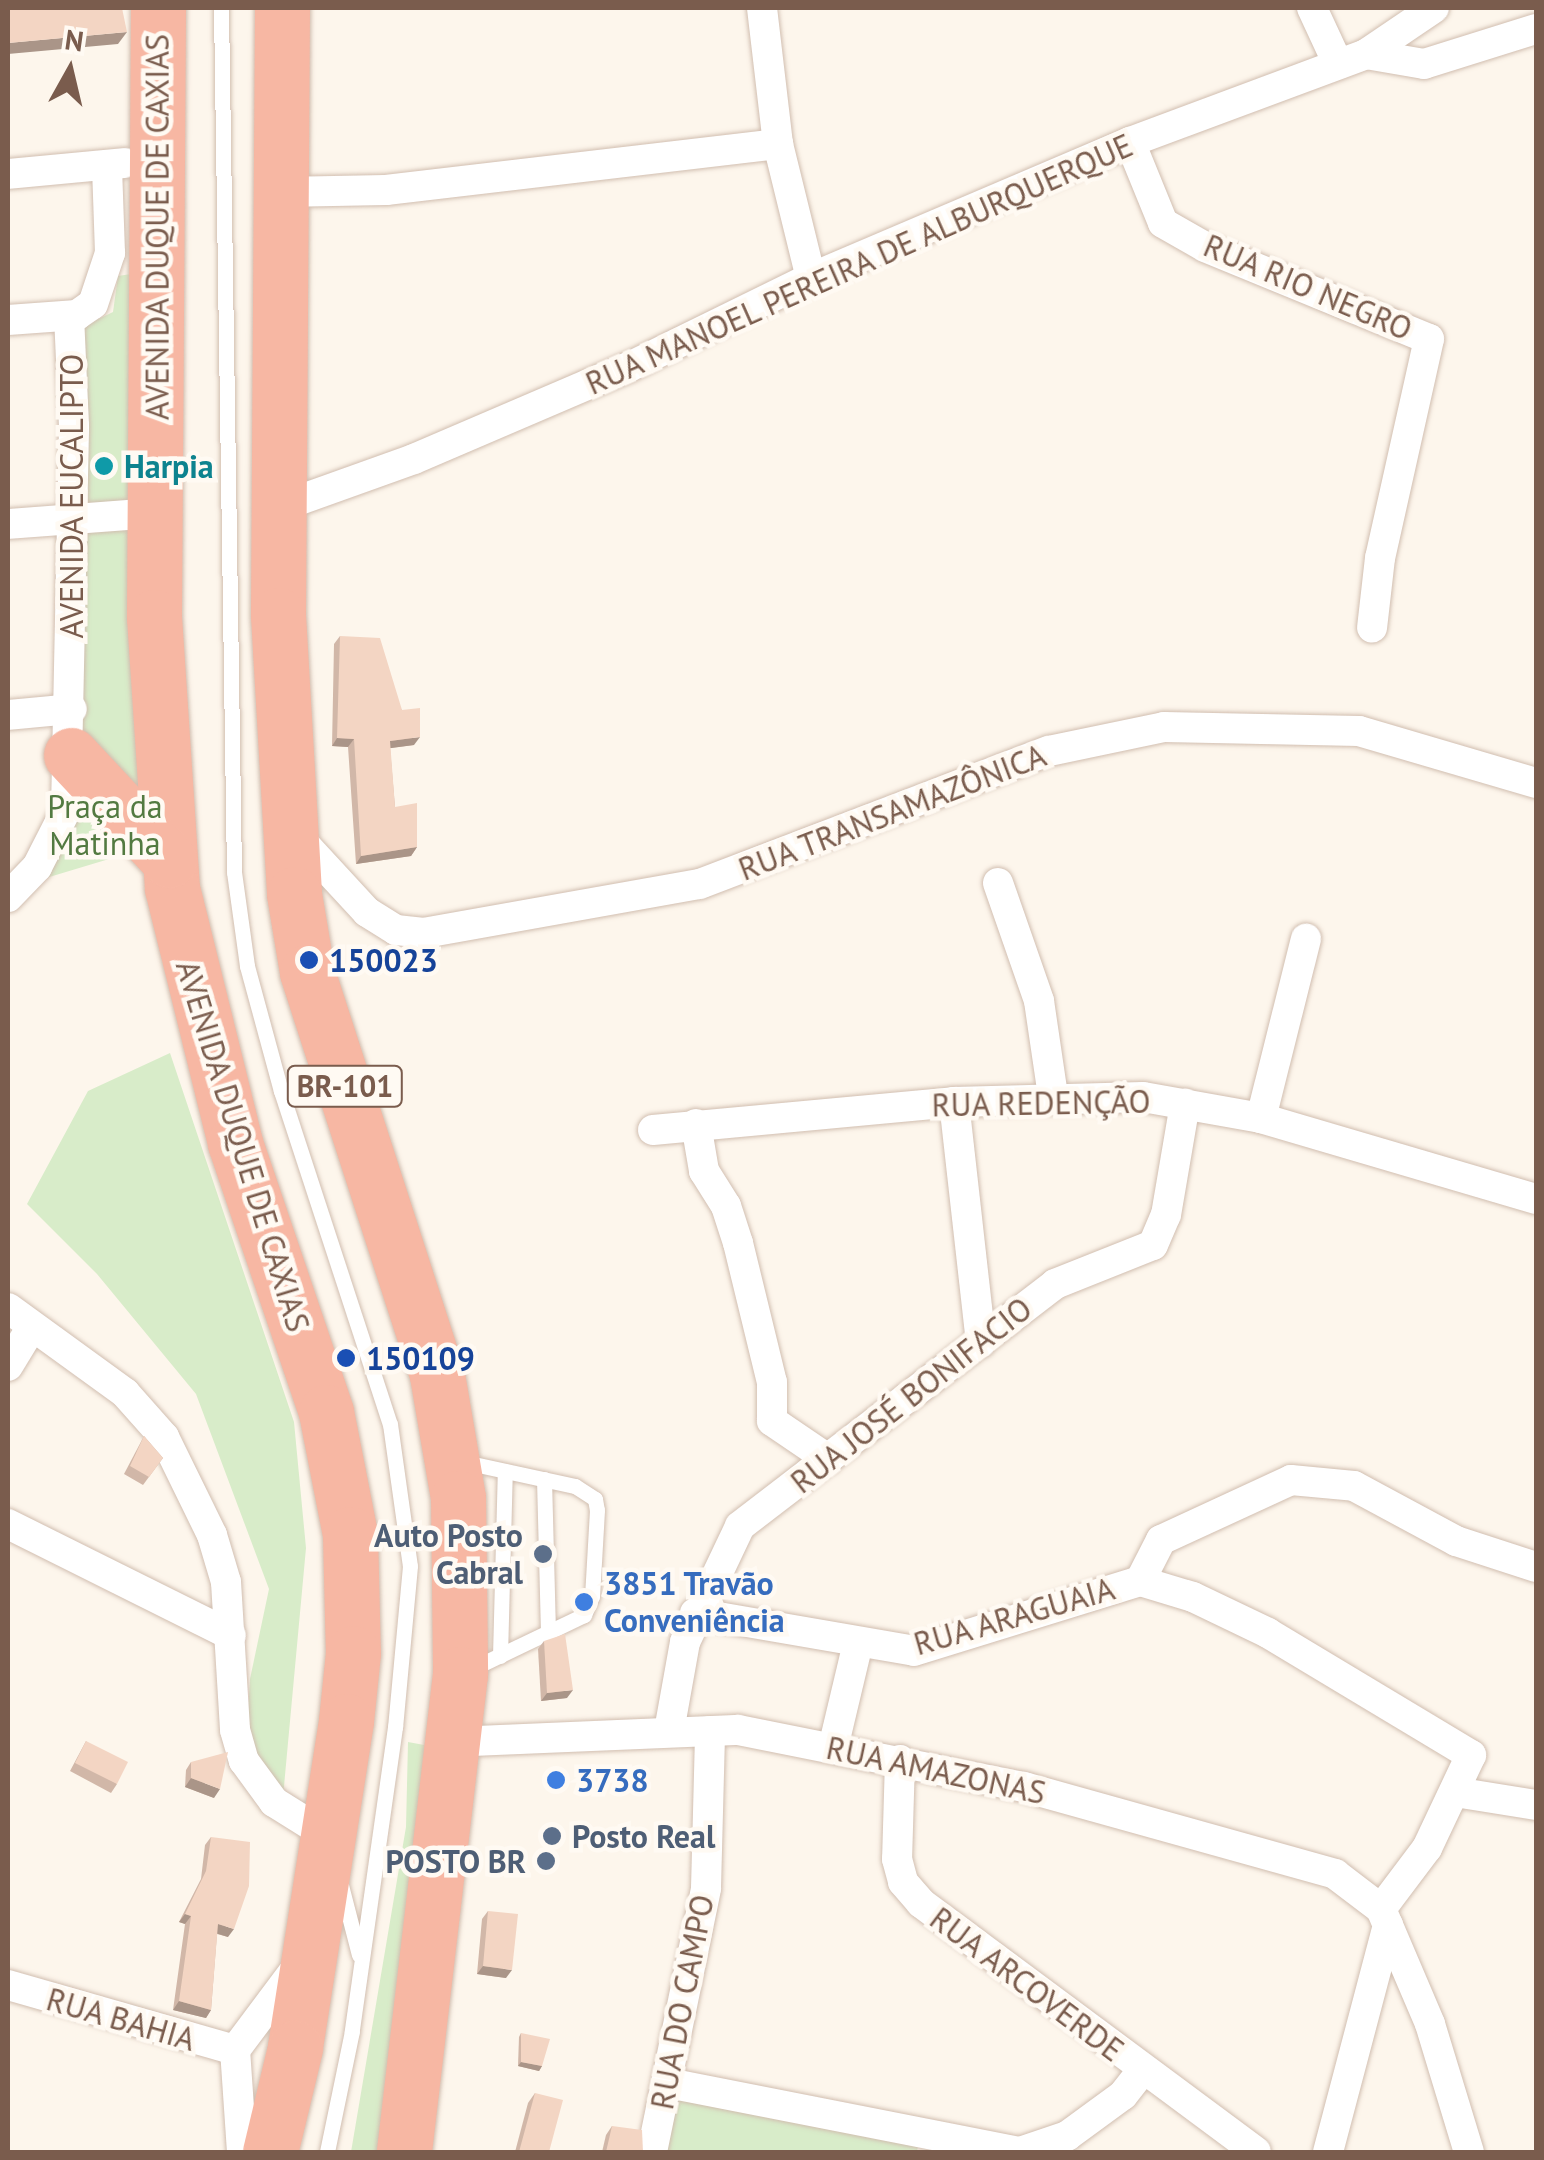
<!DOCTYPE html>
<html>
<head>
<meta charset="utf-8">
<style>
	body { margin:0 }
	#map { position:relative; width:1544px; height:2160px; overflow:hidden; background:#fdf6ec; font-family:"PT Sans",sans-serif }
	div>[style] { position:absolute }
	[style*='--x'] { left:calc(var(--x)*1px); top:calc(var(--y)*1px); width:calc(var(--w)*1px); rotate:calc(var(--a)*1deg) }
	.green>* { inset:0; background:#d8ecc9 }
	.roads { filter:drop-shadow(0 0 2px #d1beb0) drop-shadow(0 0 2px #d1beb0) }
	.lane>* { height:15px; margin:-7.5px; padding:0 7.5px; transform-origin:7.5px; border-radius:7.5px; background:#fff }
	.street>* { height:30px; margin:-15px; padding:0 15px; transform-origin:15px; border-radius:15px; background:#fff }
	.highway>* { height:55px; margin:-27.5px; padding:0 27.5px; transform-origin:27.5px; border-radius:27.5px; background:#f7b7a3 }
	.wall>* { inset:0; background:#d1b7a8 }
	.shaded-wall>* { inset:0; background:#aa9588 }
	.building>* { inset:0; background:#f3d5c3 }
	.dots>* { width:28px; height:28px; translate:-50% -50%; box-sizing:border-box; border:5px solid #fffaf3; border-radius:50% }
	span { translate:-50% -50%; white-space:nowrap; text-align:center; line-height:1.15; -webkit-text-stroke:9px #fffaf3; paint-order:stroke }
	.shield-label span { padding:2px 8px; background:#fffaf3; border:2px solid; border-radius:8px; -webkit-text-stroke-width:0 }
	.shield-label { font-size:30px; color:#7a5c4d; font-weight:700 }
	.street-label { font-size:32px; color:#7a5c4d }
	.culture-label { font-size:32px; color:#0d838f; font-weight:700 }
	.left { translate:0 -50%; text-align:left }
	.park-label { font-size:32px; color:#537a41 }
	.transit-label { font-size:32px; color:#164399; font-weight:700 }
	.service-label { font-size:32px; color:#4e5e75; font-weight:700 }
	.right { translate:-100% -50%; text-align:right }
	.shop-label { font-size:32px; color:#366cbe; font-weight:700 }
	.frame { position:absolute; inset:0; border:10px solid #7a5c4d; pointer-events:none }
	.north { position:absolute; left:20px; top:20px; width:100px; height:100px; -webkit-text-stroke:8px #fffaf3; paint-order:stroke; rotate:8deg; font-size:28px; font-weight:700; line-height:40px; text-align:center; color:#7a5c4d }
	.north::after { content:''; display:block; margin:auto; width:35px; height:45px; background:#7a5c4d; clip-path:polygon(50% 0,100% 100%,50% 72%,0 100%) }
</style>
</head>
<body>
<div id="map">
	<div class="green">
		<i style="clip-path:polygon(131px 274px,139px 850px,36px 881px,74px 812px,84px 326px,113px 312px,118px 276px)"></i>
		<i style="clip-path:polygon(170px 1053px,294px 1422px,306px 1548px,283px 1797px,244px 1781px,250px 1679px,269px 1589px,196px 1394px,97px 1274px,27px 1204px,88px 1091px)"></i>
		<i style="clip-path:polygon(408px 1742px,435px 1747px,393px 2152px,351px 2152px,406px 1827px)"></i>
		<i style="clip-path:polygon(673px 2074px,922px 2120px,917px 2152px,656px 2152px)"></i>
	</div>
	<div class="roads">
		<div class="lane">
			<i style="--x:221;--y:8;--w:864;--a:89.14"></i>
			<i style="--x:234;--y:872;--w:95;--a:82.1"></i>
			<i style="--x:247;--y:966;--w:130;--a:74.8"></i>
			<i style="--x:281;--y:1091;--w:350;--a:71.9"></i>
			<i style="--x:390;--y:1424;--w:143;--a:82"></i>
			<i style="--x:410;--y:1566;--w:162;--a:95.3"></i>
			<i style="--x:395;--y:1727;--w:307;--a:98.1"></i>
			<i style="--x:352;--y:2031;--w:124;--a:101.7"></i>
			<i style="--x:460;--y:1461;--w:118;--a:12.3"></i>
			<i style="--x:575;--y:1486;--w:24;--a:33"></i>
			<i style="--x:595;--y:1499;--w:11;--a:80"></i>
			<i style="--x:597;--y:1510;--w:86;--a:93.3"></i>
			<i style="--x:592;--y:1596;--w:21;--a:113"></i>
			<i style="--x:584;--y:1615;--w:127;--a:154.4"></i>
			<i style="--x:544;--y:1479;--w:155;--a:88.5"></i>
			<i style="--x:500;--y:1656;--w:185;--a:-88.5"></i>
			<i style="--x:341;--y:1885;--w:72;--a:75.6"></i>
		</div>
		<div class="street">
			<i style="--x:762;--y:8;--w:137;--a:83.3"></i>
			<i style="--x:778;--y:144;--w:138;--a:76.2"></i>
			<i style="--x:1312;--y:8;--w:62;--a:65.1"></i>
			<i style="--x:1366;--y:54;--w:59;--a:9.8"></i>
			<i style="--x:1424;--y:64;--w:117;--a:-17.4"></i>
			<i style="--x:1130;--y:142;--w:87;--a:67.8"></i>
			<i style="--x:1163;--y:223;--w:48;--a:29.7"></i>
			<i style="--x:1205;--y:247;--w:242;--a:22.3"></i>
			<i style="--x:1429;--y:339;--w:224;--a:102.6"></i>
			<i style="--x:1380;--y:558;--w:70;--a:96.5"></i>
			<i style="--x:8;--y:174;--w:117;--a:-5.4"></i>
			<i style="--x:281;--y:192;--w:105;--a:-1.1"></i>
			<i style="--x:386;--y:190;--w:395;--a:-6.7"></i>
			<i style="--x:8;--y:320;--w:69;--a:-4.1"></i>
			<i style="--x:77;--y:315;--w:19;--a:-35"></i>
			<i style="--x:93;--y:304;--w:54;--a:-71.6"></i>
			<i style="--x:110;--y:253;--w:88;--a:-92"></i>
			<i style="--x:277;--y:508;--w:145;--a:-19.7"></i>
			<i style="--x:414;--y:459;--w:234;--a:-23.2"></i>
			<i style="--x:629;--y:367;--w:203;--a:-26.1"></i>
			<i style="--x:811;--y:278;--w:347;--a:-23.1"></i>
			<i style="--x:1130;--y:142;--w:252;--a:-20.4"></i>
			<i style="--x:1366;--y:54;--w:82;--a:-34.1"></i>
			<i style="--x:8;--y:524;--w:148;--a:-4.3"></i>
			<i style="--x:8;--y:715;--w:64;--a:-5.4"></i>
			<i style="--x:295;--y:834;--w:106;--a:47.3"></i>
			<i style="--x:367;--y:912;--w:34;--a:32"></i>
			<i style="--x:396;--y:930;--w:28;--a:6"></i>
			<i style="--x:424;--y:933;--w:280;--a:-10.1"></i>
			<i style="--x:700;--y:884;--w:373;--a:-20.9"></i>
			<i style="--x:1049;--y:751;--w:117;--a:-11.8"></i>
			<i style="--x:1164;--y:727;--w:195;--a:1.2"></i>
			<i style="--x:1359;--y:731;--w:184;--a:16.4"></i>
			<i style="--x:998;--y:883;--w:125;--a:70.8"></i>
			<i style="--x:1039;--y:1001;--w:96;--a:81.6"></i>
			<i style="--x:8;--y:897;--w:42;--a:-46"></i>
			<i style="--x:37;--y:867;--w:64;--a:-63"></i>
			<i style="--x:66;--y:810;--w:384;--a:-88.8"></i>
			<i style="--x:74;--y:426;--w:110;--a:-92.6"></i>
			<i style="--x:954;--y:1102;--w:242;--a:83.6"></i>
			<i style="--x:1261;--y:1118;--w:185;--a:-75.9"></i>
			<i style="--x:696;--y:1124;--w:48;--a:80.3"></i>
			<i style="--x:704;--y:1171;--w:41;--a:57.8"></i>
			<i style="--x:726;--y:1206;--w:39;--a:72"></i>
			<i style="--x:738;--y:1243;--w:143;--a:76.3"></i>
			<i style="--x:772;--y:1382;--w:39;--a:90"></i>
			<i style="--x:772;--y:1421;--w:68;--a:34.2"></i>
			<i style="--x:653;--y:1130;--w:302;--a:-5.3"></i>
			<i style="--x:954;--y:1102;--w:189;--a:-1.5"></i>
			<i style="--x:1143;--y:1097;--w:120;--a:10.1"></i>
			<i style="--x:1261;--y:1118;--w:287;--a:16.4"></i>
			<i style="--x:8;--y:1308;--w:145;--a:36"></i>
			<i style="--x:125;--y:1393;--w:59;--a:48.4"></i>
			<i style="--x:164;--y:1437;--w:109;--a:63.9"></i>
			<i style="--x:212;--y:1535;--w:49;--a:73.4"></i>
			<i style="--x:226;--y:1582;--w:148;--a:86.5"></i>
			<i style="--x:235;--y:1730;--w:32;--a:74"></i>
			<i style="--x:244;--y:1761;--w:51;--a:53.8"></i>
			<i style="--x:274;--y:1802;--w:66;--a:32"></i>
			<i style="--x:8;--y:1366;--w:44;--a:-58.8"></i>
			<i style="--x:8;--y:1524;--w:249;--a:26.5"></i>
			<i style="--x:1140;--y:1581;--w:46;--a:-62.9"></i>
			<i style="--x:1161;--y:1540;--w:143;--a:-24.8"></i>
			<i style="--x:1291;--y:1480;--w:63;--a:5.4"></i>
			<i style="--x:1354;--y:1486;--w:116;--a:28.3"></i>
			<i style="--x:1456;--y:1541;--w:84;--a:18"></i>
			<i style="--x:695;--y:1613;--w:222;--a:9.8"></i>
			<i style="--x:914;--y:1651;--w:237;--a:-17.2"></i>
			<i style="--x:1140;--y:1581;--w:55;--a:16.8"></i>
			<i style="--x:1193;--y:1597;--w:83;--a:25.6"></i>
			<i style="--x:1268;--y:1633;--w:237;--a:31"></i>
			<i style="--x:1471;--y:1755;--w:103;--a:115.3"></i>
			<i style="--x:1427;--y:1848;--w:76;--a:127"></i>
			<i style="--x:669;--y:1731;--w:90;--a:-79.8"></i>
			<i style="--x:685;--y:1642;--w:128;--a:-64.6"></i>
			<i style="--x:740;--y:1526;--w:397;--a:-37.5"></i>
			<i style="--x:1055;--y:1284;--w:105;--a:-21.7"></i>
			<i style="--x:1153;--y:1245;--w:33;--a:-67"></i>
			<i style="--x:1166;--y:1215;--w:113;--a:-80.3"></i>
			<i style="--x:451;--y:1742;--w:287;--a:-2.4"></i>
			<i style="--x:738;--y:1730;--w:292;--a:11.3"></i>
			<i style="--x:1024;--y:1787;--w:323;--a:15.6"></i>
			<i style="--x:1335;--y:1874;--w:58;--a:37.3"></i>
			<i style="--x:1381;--y:1909;--w:125;--a:66.9"></i>
			<i style="--x:1430;--y:2024;--w:134;--a:73.1"></i>
			<i style="--x:833;--y:1748;--w:108;--a:-76.6"></i>
			<i style="--x:900;--y:1760;--w:99;--a:91.7"></i>
			<i style="--x:897;--y:1859;--w:24;--a:75"></i>
			<i style="--x:903;--y:1882;--w:28;--a:49"></i>
			<i style="--x:921;--y:1903;--w:417;--a:36.6"></i>
			<i style="--x:1455;--y:1792;--w:82;--a:9.1"></i>
			<i style="--x:8;--y:1985;--w:236;--a:16"></i>
			<i style="--x:668;--y:2083;--w:359;--a:11.1"></i>
			<i style="--x:1020;--y:2152;--w:50;--a:-18.8"></i>
			<i style="--x:1067;--y:2136;--w:69;--a:-36.2"></i>
			<i style="--x:1123;--y:2095;--w:29;--a:-52"></i>
			<i style="--x:242;--y:2152;--w:102;--a:-93.9"></i>
			<i style="--x:235;--y:2050;--w:109;--a:-53.2"></i>
			<i style="--x:652;--y:2152;--w:269;--a:-78.4"></i>
			<i style="--x:706;--y:1888;--w:157;--a:-88.5"></i>
			<i style="--x:1328;--y:2152;--w:235;--a:-75.2"></i>
		</div>
		<div class="highway">
			<i style="--x:158;--y:8;--w:609;--a:90.38"></i>
			<i style="--x:154;--y:617;--w:272;--a:86.2"></i>
			<i style="--x:172;--y:888;--w:263;--a:76.1"></i>
			<i style="--x:235;--y:1143;--w:284;--a:71.3"></i>
			<i style="--x:326;--y:1412;--w:124;--a:78.9"></i>
			<i style="--x:350;--y:1534;--w:119;--a:88.6"></i>
			<i style="--x:353;--y:1653;--w:68;--a:95.9"></i>
			<i style="--x:346;--y:1721;--w:331;--a:98.9"></i>
			<i style="--x:295;--y:2048;--w:107;--a:103.5"></i>
			<i style="--x:282;--y:8;--w:607;--a:90.38"></i>
			<i style="--x:278;--y:615;--w:279;--a:86.7"></i>
			<i style="--x:294;--y:894;--w:79;--a:80.5"></i>
			<i style="--x:307;--y:972;--w:423;--a:72.1"></i>
			<i style="--x:437;--y:1375;--w:125;--a:80.3"></i>
			<i style="--x:458;--y:1498;--w:176;--a:89.3"></i>
			<i style="--x:460;--y:1674;--w:481;--a:96.7"></i>
			<i style="--x:71;--y:755;--w:144;--a:47"></i>
		</div>
	</div>
	<div class="wall">
		<i style="clip-path:polygon(340px 636px,402px 710px,414px 745px,390px 748px,395px 807px,417px 847px,411px 856px,356px 864px,348px 747px,332px 746px,334px 644px)"></i>
		<i style="clip-path:polygon(144px 1436px,163px 1458px,143px 1485px,124px 1474px)"></i>
		<i style="clip-path:polygon(544px 1641px,567px 1698px,541px 1701px,538px 1649px)"></i>
		<i style="clip-path:polygon(86px 1741px,117px 1784px,111px 1793px,70px 1771px)"></i>
		<i style="clip-path:polygon(191px 1762px,214px 1798px,185px 1787px,186px 1770px)"></i>
		<i style="clip-path:polygon(211px 1837px,228px 1937px,217px 1934px,211px 2010px,206px 2018px,173px 2010px,185px 1924px,179px 1922px,201px 1879px,205px 1845px)"></i>
		<i style="clip-path:polygon(488px 1911px,506px 1978px,477px 1974px,482px 1919px)"></i>
		<i style="clip-path:polygon(521px 2033px,542px 2066px,539px 2071px,518px 2066px,519px 2037px)"></i>
		<i style="clip-path:polygon(535px 2093px,549px 2152px,515px 2152px,528px 2103px)"></i>
		<i style="clip-path:polygon(612px 2126px,643px 2152px,602px 2152px,606px 2135px)"></i>
	</div>
	<div class="shaded-wall">
		<i style="clip-path:polygon(127px 32px,118px 44px,8px 54px,8px 43px)"></i>
		<i style="clip-path:polygon(420px 737px,414px 745px,384px 749px,390px 741px)"></i>
		<i style="clip-path:polygon(337px 738px,354px 739px,348px 747px,332px 746px)"></i>
		<i style="clip-path:polygon(417px 847px,411px 856px,356px 864px,361px 856px)"></i>
		<i style="clip-path:polygon(573px 1690px,567px 1698px,541px 1701px,547px 1693px)"></i>
		<i style="clip-path:polygon(191px 1778px,220px 1789px,214px 1798px,185px 1787px)"></i>
		<i style="clip-path:polygon(185px 1914px,191px 1916px,185px 1924px,179px 1922px)"></i>
		<i style="clip-path:polygon(218px 1924px,234px 1929px,228px 1937px,212px 1932px)"></i>
		<i style="clip-path:polygon(483px 1966px,512px 1970px,506px 1978px,477px 1974px)"></i>
		<i style="clip-path:polygon(179px 2001px,211px 2010px,206px 2018px,173px 2010px)"></i>
		<i style="clip-path:polygon(521px 2062px,542px 2066px,539px 2071px,518px 2066px)"></i>
	</div>
	<div class="building">
		<i style="clip-path:polygon(8px 8px,122px 8px,127px 32px,8px 43px)"></i>
		<i style="clip-path:polygon(340px 636px,380px 638px,402px 710px,420px 708px,420px 737px,390px 741px,395px 807px,417px 803px,417px 847px,361px 856px,354px 739px,337px 738px)"></i>
		<i style="clip-path:polygon(144px 1436px,163px 1458px,149px 1477px,130px 1466px)"></i>
		<i style="clip-path:polygon(565px 1634px,573px 1690px,547px 1693px,544px 1641px)"></i>
		<i style="clip-path:polygon(86px 1741px,128px 1762px,117px 1784px,75px 1763px)"></i>
		<i style="clip-path:polygon(228px 1752px,220px 1789px,191px 1778px,191px 1762px)"></i>
		<i style="clip-path:polygon(211px 1837px,250px 1842px,249px 1886px,234px 1929px,218px 1924px,211px 2010px,179px 2001px,191px 1916px,185px 1914px,206px 1871px)"></i>
		<i style="clip-path:polygon(488px 1911px,518px 1914px,512px 1970px,483px 1966px)"></i>
		<i style="clip-path:polygon(521px 2033px,550px 2039px,542px 2066px,521px 2062px)"></i>
		<i style="clip-path:polygon(535px 2093px,563px 2100px,549px 2152px,519px 2152px)"></i>
		<i style="clip-path:polygon(612px 2126px,642px 2130px,643px 2152px,606px 2152px)"></i>
	</div>
	<div class="dots">
		<i style="left:104px;top:466px;background:#0f9aa8"></i>
		<i style="left:309px;top:960px;background:#1a4fb4"></i>
		<i style="left:346px;top:1358px;background:#1a4fb4"></i>
		<i style="left:543px;top:1554px;background:#5c6f8a"></i>
		<i style="left:584px;top:1602px;background:#3f7fe0"></i>
		<i style="left:556px;top:1780px;background:#3f7fe0"></i>
		<i style="left:552px;top:1836px;background:#5c6f8a"></i>
		<i style="left:546px;top:1861px;background:#5c6f8a"></i>
	</div>
	<div class="shield-label">
		<span style="left:345px;top:1086px">BR-101</span>
	</div>
	<div class="street-label">
		<span style="left:157px;top:227px;rotate:-90deg">AVENIDA DUQUE DE CAXIAS</span>
		<span style="left:859px;top:264px;rotate:-24deg">RUA MANOEL PEREIRA DE ALBURQUERQUE</span>
		<span style="left:1308px;top:287px;rotate:23deg">RUA RIO NEGRO</span>
		<span style="left:71px;top:496px;rotate:-90deg">AVENIDA EUCALIPTO</span>
		<span style="left:892px;top:812px;rotate:-21deg">RUA TRANSAMAZÔNICA</span>
		<span style="left:1041px;top:1103px;rotate:-1deg">RUA REDENÇÃO</span>
		<span style="left:243px;top:1146px;rotate:73deg">AVENIDA DUQUE DE CAXIAS</span>
		<span style="left:911px;top:1395px;rotate:-38deg">RUA JOSÉ BONIFACIO</span>
		<span style="left:1014px;top:1616px;rotate:-16deg">RUA ARAGUAIA</span>
		<span style="left:936px;top:1770px;rotate:12deg">RUA AMAZONAS</span>
		<span style="left:1027px;top:1984px;rotate:37deg">RUA ARCOVERDE</span>
		<span style="left:682px;top:2002px;rotate:-79deg">RUA DO CAMPO</span>
		<span style="left:121px;top:2019px;rotate:16deg">RUA BAHIA</span>
	</div>
	<div class="culture-label">
		<span class="left" style="left:124px;top:466px">Harpia</span>
	</div>
	<div class="park-label">
		<span style="left:105px;top:825px">Praça da<br>Matinha</span>
	</div>
	<div class="transit-label">
		<span class="left" style="left:329px;top:960px">150023</span>
		<span class="left" style="left:366px;top:1358px">150109</span>
	</div>
	<div class="service-label">
		<span class="right" style="left:523px;top:1554px">Auto Posto<br>Cabral</span>
		<span class="left" style="left:572px;top:1836px">Posto Real</span>
		<span class="right" style="left:526px;top:1861px">POSTO BR</span>
	</div>
	<div class="shop-label">
		<span class="left" style="left:604px;top:1602px">3851 Travão<br>Conveniência</span>
		<span class="left" style="left:576px;top:1780px">3738</span>
	</div>
	<div class="frame"></div>
	<div class="north">N</div>
</div>
</body>
</html>
